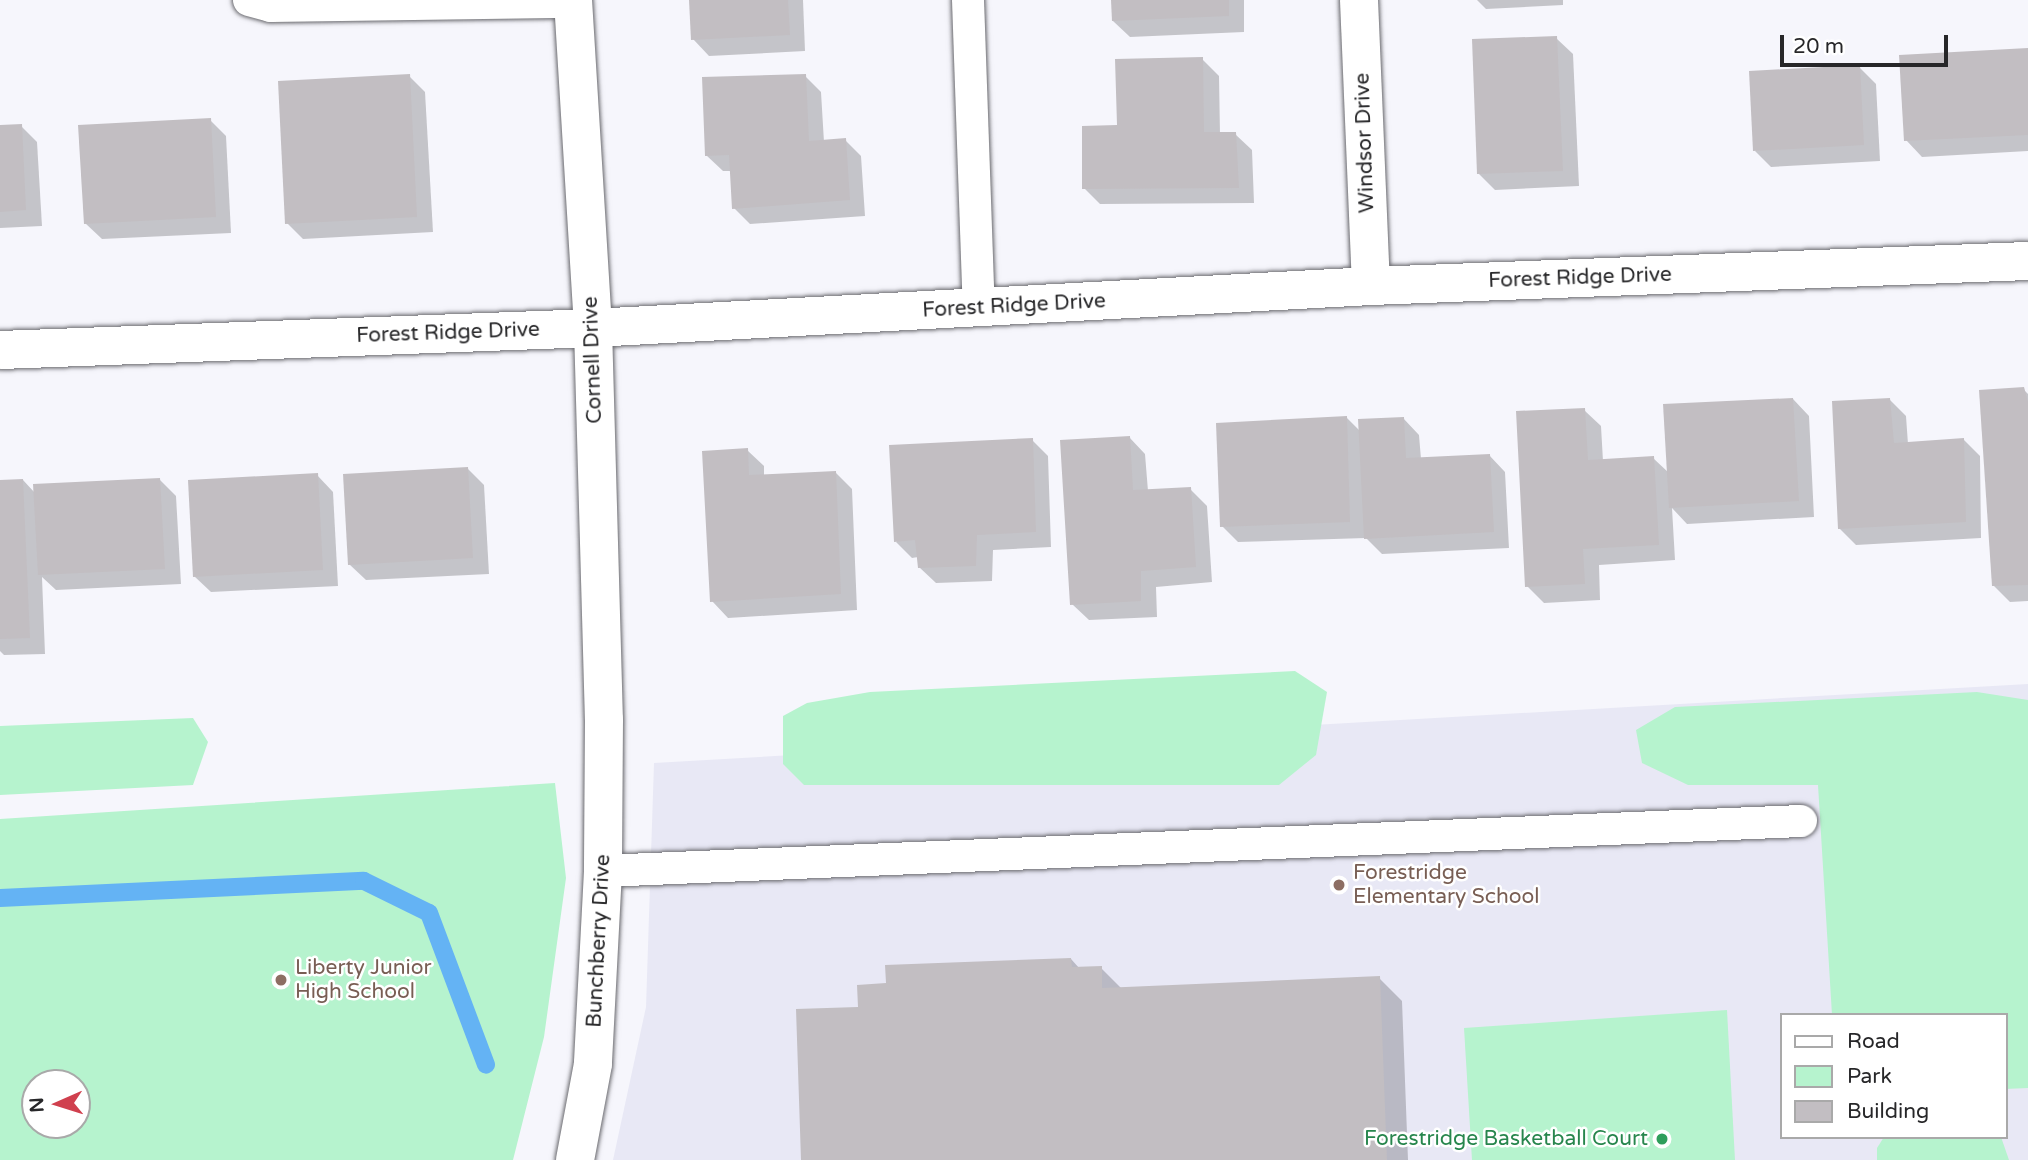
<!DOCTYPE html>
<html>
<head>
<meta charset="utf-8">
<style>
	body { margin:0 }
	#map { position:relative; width:2028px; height:1160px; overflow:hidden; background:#f6f6fc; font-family:"Varela Round",sans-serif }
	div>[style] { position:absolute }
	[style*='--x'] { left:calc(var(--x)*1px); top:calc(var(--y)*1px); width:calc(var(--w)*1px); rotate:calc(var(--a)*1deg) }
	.built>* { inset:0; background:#e8e8f5 }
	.green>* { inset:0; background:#b6f3ce }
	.shadow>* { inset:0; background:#0003 }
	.stream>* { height:18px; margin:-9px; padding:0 9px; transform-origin:9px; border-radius:9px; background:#64b3f4 }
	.building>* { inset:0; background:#c2bec2 }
	.roads { filter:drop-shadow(0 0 2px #6a6a6f) drop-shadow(0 0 2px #6a6a6f) }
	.service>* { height:32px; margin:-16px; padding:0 16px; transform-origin:16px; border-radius:16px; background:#fff }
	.minor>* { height:38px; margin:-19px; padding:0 19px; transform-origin:19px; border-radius:19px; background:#fff }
	.dots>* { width:19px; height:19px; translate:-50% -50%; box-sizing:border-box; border:4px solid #fff; border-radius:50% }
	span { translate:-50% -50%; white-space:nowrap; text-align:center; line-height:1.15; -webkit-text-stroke:5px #fff; paint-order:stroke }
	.street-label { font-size:21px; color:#272729 }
	.education-label { font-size:21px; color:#785e54 }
	.left { translate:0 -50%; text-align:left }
	.leisure-label { font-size:21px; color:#27864d }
	.right { translate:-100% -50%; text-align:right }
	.legend { position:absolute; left:1780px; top:1013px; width:228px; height:126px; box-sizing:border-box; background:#fff; border:2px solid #a9a9a9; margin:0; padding:9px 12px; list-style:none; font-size:21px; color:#272729 }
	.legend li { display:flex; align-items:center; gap:14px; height:35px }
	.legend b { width:35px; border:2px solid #a9a9a9 }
	.north { position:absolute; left:21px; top:1069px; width:70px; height:70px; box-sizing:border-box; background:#fff; border:2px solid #a9a9a9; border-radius:50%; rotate:267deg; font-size:19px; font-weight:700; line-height:28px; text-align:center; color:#272729 }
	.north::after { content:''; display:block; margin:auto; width:24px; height:32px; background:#d0404e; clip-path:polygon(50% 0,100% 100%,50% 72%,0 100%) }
	.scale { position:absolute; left:1780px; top:35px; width:168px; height:32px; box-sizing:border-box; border:4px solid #272729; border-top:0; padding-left:9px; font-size:21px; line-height:24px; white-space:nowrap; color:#272729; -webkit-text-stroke:5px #fff; paint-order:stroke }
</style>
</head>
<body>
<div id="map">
	<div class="built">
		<i style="clip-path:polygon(evenodd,2028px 684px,2028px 1160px,613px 1160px,646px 1007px,654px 763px,2028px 684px,1781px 1015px,2005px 1015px,2005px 1137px,1781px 1137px,1781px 1015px)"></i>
	</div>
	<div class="green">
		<i style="clip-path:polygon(1295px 671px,1327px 692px,1316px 755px,1279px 785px,804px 785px,783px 764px,783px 716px,807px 703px,870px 692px)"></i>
		<i style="clip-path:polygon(1977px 692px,2028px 700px,2028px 1088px,2005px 1089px,2005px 1015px,1832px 1015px,1818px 785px,1688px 785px,1642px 763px,1636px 730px,1675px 707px)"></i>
		<i style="clip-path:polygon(193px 718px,208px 742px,193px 785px,0 795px,0 726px)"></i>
		<i style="clip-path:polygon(evenodd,555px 783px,566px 878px,544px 1037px,513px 1160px,0 1160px,0 819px,555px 783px,35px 1083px,77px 1083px,77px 1125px,35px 1125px,35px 1083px)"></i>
		<i style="clip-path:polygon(1727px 1010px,1735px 1160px,1472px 1160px,1464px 1028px)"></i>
		<i style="clip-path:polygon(1884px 1137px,2001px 1137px,2009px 1160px,1877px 1160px,1877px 1148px)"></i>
	</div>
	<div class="shadow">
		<i style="clip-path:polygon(691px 0,803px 0,805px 51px,709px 56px,693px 39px)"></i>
		<i style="clip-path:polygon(1113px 0,1244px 0,1244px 32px,1130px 37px,1113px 21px)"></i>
		<i style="clip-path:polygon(1477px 0,1563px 0,1563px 5px,1486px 9px)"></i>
		<i style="clip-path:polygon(1556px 38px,1573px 54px,1579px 186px,1495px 190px,1479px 174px)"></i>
		<i style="clip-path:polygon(2028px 50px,2028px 151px,1922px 157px,1906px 140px)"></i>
		<i style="clip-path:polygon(1202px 59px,1219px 76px,1220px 134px,1235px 134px,1252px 150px,1254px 203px,1100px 204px,1084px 188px)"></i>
		<i style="clip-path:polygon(1859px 67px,1876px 84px,1880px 161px,1771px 167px,1755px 151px)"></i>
		<i style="clip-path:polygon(409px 76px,425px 92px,433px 232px,303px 239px,287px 223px)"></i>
		<i style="clip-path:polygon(805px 76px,821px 92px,824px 142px,845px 140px,861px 156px,865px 216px,750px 224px,734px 208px,732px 171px,723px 171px,706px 155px)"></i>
		<i style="clip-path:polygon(210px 120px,226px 136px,231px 233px,102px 239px,85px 223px)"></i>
		<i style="clip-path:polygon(21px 126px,37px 142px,42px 226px,0 228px,0 127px)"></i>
		<i style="clip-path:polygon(2023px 389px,2028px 394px,2028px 601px,2010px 602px,1993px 585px)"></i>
		<i style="clip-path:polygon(1793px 399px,1809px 416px,1814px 517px,1687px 524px,1672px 508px,1675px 560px,1599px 565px,1600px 600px,1544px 603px,1527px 586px,1584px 410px,1601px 426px,1603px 461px,1653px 458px,1669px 473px)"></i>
		<i style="clip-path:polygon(1890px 400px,1906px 416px,1908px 444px,1964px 440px,1980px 456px,1981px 538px,1856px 545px,1839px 528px)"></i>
		<i style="clip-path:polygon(1346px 417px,1361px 432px,1403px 418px,1419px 435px,1421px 459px,1489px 455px,1505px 472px,1509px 548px,1382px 554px,1366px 538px,1238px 542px,1222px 526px)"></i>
		<i style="clip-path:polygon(1129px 437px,1145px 454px,1148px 491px,1190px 489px,1207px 506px,1212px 582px,1156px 587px,1157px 617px,1089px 620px,1072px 604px)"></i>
		<i style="clip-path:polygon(1032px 440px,1048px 456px,1051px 547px,993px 550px,992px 581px,936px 583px,919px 567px,918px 557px,912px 558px,896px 542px)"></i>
		<i style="clip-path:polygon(747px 450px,764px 466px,764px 476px,835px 472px,852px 489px,857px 610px,728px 618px,712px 601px)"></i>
		<i style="clip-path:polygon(468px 469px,484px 485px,489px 574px,366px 580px,349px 564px)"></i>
		<i style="clip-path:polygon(317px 475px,333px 492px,338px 586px,211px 592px,194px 576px)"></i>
		<i style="clip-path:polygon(23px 480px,35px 493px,160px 480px,176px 496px,181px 584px,56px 590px,42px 577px,45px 654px,4px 655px,0 651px,0 481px)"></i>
		<i style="clip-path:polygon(1071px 959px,1080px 969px,1101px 968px,1121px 988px,1379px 978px,1402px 1001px,1408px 1160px,803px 1160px,860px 1008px,888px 985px)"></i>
	</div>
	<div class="stream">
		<i style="--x:0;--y:898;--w:364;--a:-2.7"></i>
		<i style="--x:364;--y:881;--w:72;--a:26.2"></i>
		<i style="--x:429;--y:913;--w:162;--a:69.4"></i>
	</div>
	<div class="building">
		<i style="clip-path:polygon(689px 0,788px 0,790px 35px,691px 40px)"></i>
		<i style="clip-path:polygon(1111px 0,1229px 0,1229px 16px,1112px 21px)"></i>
		<i style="clip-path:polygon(1557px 36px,1563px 171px,1477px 174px,1472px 39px)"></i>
		<i style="clip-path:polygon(2028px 48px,2028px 135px,1904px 141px,1899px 55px)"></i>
		<i style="clip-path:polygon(1203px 57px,1204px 132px,1236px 132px,1239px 188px,1082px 189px,1082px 126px,1117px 125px,1115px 59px)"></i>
		<i style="clip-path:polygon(1860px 65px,1864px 145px,1753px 151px,1749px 71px)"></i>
		<i style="clip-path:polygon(410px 74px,417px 217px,285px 224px,278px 81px)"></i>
		<i style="clip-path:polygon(806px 74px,809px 141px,846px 138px,850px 200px,732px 209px,729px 155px,705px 156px,702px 77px)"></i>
		<i style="clip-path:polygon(211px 118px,216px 217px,84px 224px,78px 125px)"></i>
		<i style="clip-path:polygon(22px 124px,26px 210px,0 212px,0 125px)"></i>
		<i style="clip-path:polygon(2024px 387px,2028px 402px,2028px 585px,1992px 586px,1979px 390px)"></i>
		<i style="clip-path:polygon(1793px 398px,1799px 501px,1669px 508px,1663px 404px)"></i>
		<i style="clip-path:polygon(1890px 398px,1894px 443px,1964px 438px,1966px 522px,1838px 529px,1832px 401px)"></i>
		<i style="clip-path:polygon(1585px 408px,1588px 460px,1654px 456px,1659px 545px,1583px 549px,1585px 584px,1525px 587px,1516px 411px)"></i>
		<i style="clip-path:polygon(1347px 416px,1350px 522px,1220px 527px,1216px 423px)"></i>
		<i style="clip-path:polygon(1404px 417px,1406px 458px,1490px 454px,1494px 532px,1364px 539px,1358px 419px)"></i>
		<i style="clip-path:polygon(1130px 436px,1133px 490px,1191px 487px,1196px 567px,1141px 571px,1141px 601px,1070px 605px,1060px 440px)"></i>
		<i style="clip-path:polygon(1033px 438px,1036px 532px,977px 535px,976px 566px,918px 568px,915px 540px,894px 542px,889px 445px)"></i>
		<i style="clip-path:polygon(748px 448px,749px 475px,836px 471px,841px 594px,710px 602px,702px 451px)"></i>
		<i style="clip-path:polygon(468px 467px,473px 558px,348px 565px,343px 474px)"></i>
		<i style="clip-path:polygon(318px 473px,323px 570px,193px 577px,188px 480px)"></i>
		<i style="clip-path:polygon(160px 478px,165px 569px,38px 575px,33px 484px)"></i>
		<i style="clip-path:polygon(23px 479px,30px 638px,0 639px,0 480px)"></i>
		<i style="clip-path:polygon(1071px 958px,1072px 967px,1102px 966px,1102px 988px,1380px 976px,1387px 1160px,801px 1160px,796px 1009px,858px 1007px,857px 985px,886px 983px,885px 965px)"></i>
	</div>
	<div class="roads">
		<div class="service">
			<i style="--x:249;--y:0;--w:23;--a:15"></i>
			<i style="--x:271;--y:6;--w:302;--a:-0.8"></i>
			<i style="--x:968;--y:0;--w:308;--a:88"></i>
			<i style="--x:603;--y:871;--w:1199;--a:-2.39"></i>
		</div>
		<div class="minor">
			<i style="--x:573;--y:0;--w:329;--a:86.5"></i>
			<i style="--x:593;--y:328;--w:392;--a:88.4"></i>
			<i style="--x:604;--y:720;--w:151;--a:90.4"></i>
			<i style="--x:603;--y:871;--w:193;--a:93"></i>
			<i style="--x:593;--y:1064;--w:98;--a:100.6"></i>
			<i style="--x:1359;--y:0;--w:286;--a:87.6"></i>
			<i style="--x:0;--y:350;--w:593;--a:-2.12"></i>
			<i style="--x:593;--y:328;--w:779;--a:-3.09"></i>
			<i style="--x:1371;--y:286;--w:657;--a:-2.18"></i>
		</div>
	</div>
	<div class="dots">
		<i style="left:1339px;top:885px;background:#8d6e63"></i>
		<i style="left:281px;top:980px;background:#8d6e63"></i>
		<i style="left:1662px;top:1139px;background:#2e9e5b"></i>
	</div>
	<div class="street-label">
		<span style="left:1365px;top:143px;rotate:-92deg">Windsor Drive</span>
		<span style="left:1580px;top:278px;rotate:-2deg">Forest Ridge Drive</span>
		<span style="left:1014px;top:306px;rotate:-3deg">Forest Ridge Drive</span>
		<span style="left:448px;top:333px;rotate:-2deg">Forest Ridge Drive</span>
		<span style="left:593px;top:360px;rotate:-92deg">Cornell Drive</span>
		<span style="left:599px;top:941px;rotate:-87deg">Bunchberry Drive</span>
	</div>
	<div class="education-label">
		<span class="left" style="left:1353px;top:885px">Forestridge<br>Elementary School</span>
		<span class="left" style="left:295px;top:980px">Liberty Junior<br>High School</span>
	</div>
	<div class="leisure-label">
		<span class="right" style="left:1648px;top:1139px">Forestridge Basketball Court</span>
	</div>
	<ul class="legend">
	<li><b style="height:9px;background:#fff"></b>Road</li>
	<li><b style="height:19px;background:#b6f3ce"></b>Park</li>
	<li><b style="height:19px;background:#c2bec2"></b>Building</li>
	</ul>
	<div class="north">N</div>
	<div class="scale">20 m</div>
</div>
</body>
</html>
